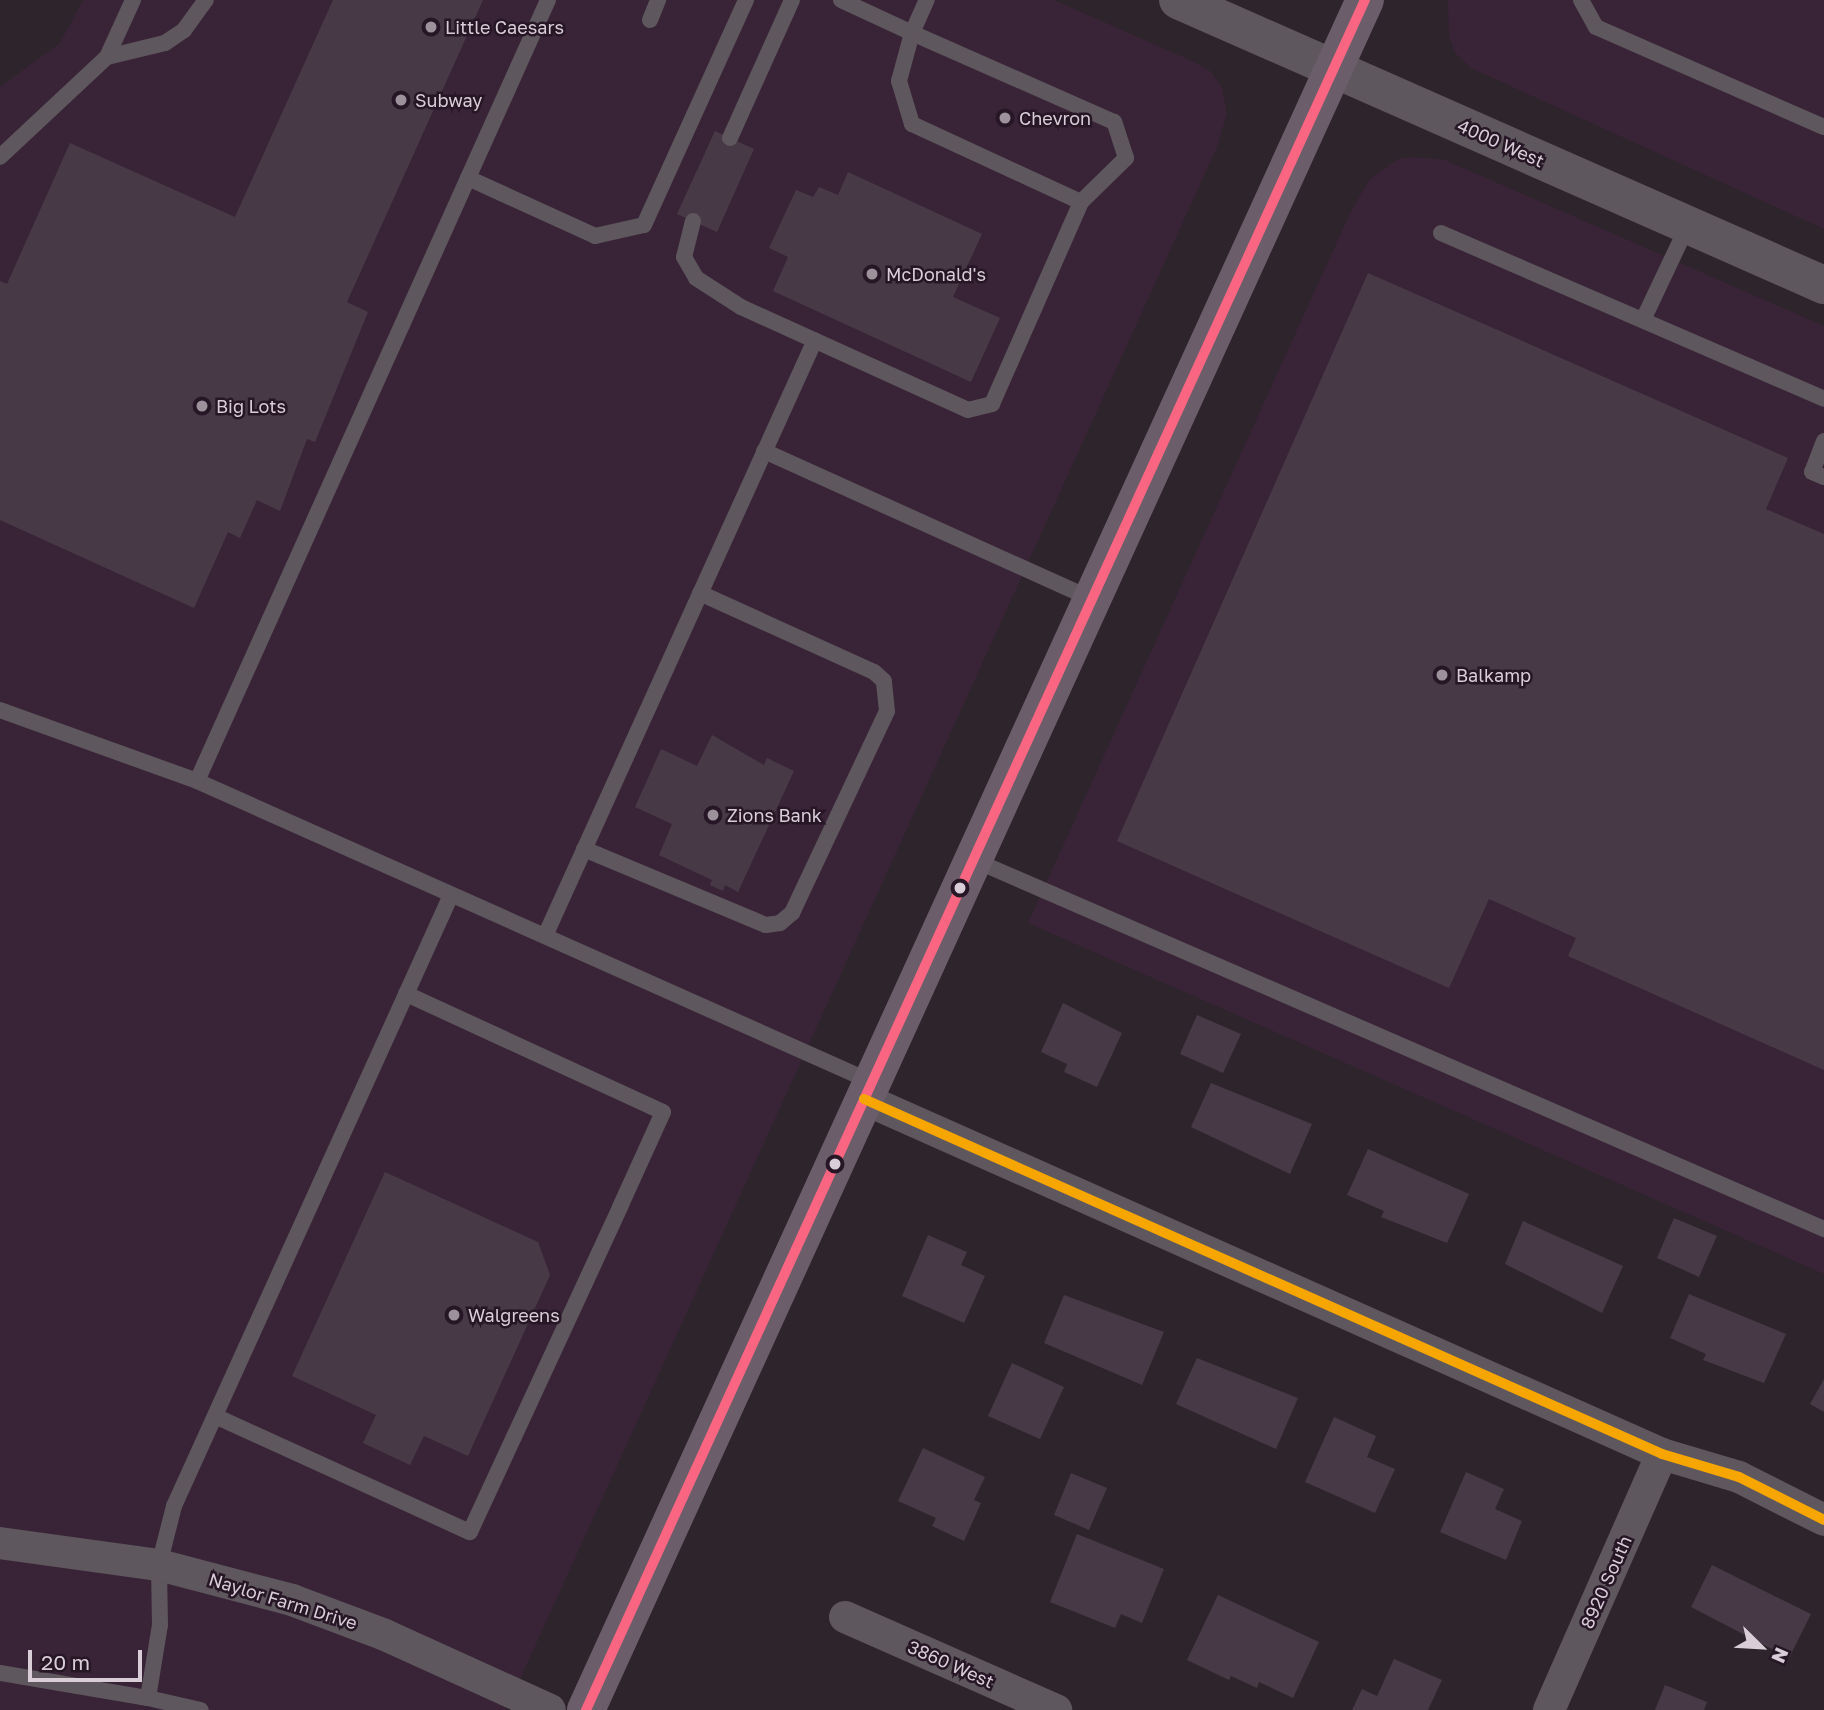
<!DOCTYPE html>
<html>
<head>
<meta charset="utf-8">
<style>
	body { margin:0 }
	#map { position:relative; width:1824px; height:1710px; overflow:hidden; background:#2e242c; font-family:"Golos Text",sans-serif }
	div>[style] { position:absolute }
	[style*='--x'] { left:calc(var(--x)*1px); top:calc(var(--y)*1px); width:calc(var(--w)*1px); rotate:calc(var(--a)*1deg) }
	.built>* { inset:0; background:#392437 }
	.building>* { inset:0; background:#473a46 }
	.service>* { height:16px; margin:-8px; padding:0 8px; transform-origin:8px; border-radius:8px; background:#5e575d }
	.minor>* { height:32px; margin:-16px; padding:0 16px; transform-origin:16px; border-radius:16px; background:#5e575d }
	.secondary>* { height:38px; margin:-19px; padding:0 19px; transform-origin:19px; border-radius:19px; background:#5e575d }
	.primary>* { height:38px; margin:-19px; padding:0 19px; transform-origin:19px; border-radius:19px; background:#6b5e6a }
	.bus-1>* { height:10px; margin:-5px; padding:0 5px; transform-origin:5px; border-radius:5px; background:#fa6682 }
	.bus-2>* { height:10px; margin:-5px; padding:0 5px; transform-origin:5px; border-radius:5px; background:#f7a600 }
	.dots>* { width:19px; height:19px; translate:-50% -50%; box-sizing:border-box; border:4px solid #271626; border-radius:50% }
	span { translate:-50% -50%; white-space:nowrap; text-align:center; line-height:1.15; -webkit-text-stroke:5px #271626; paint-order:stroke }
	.poi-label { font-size:18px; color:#d9cdd8 }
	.left { translate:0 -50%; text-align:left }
	.street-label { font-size:18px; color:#d9cdd8 }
	.north { position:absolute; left:1726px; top:1612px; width:70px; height:70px; -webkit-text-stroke:5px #271626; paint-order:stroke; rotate:114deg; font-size:19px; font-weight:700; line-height:28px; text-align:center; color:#d9cdd8 }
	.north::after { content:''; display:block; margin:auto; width:24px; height:32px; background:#d9cdd8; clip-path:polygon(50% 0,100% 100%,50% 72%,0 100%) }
	.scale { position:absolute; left:28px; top:1650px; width:114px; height:32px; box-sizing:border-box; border:4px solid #d9cdd8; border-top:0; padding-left:9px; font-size:21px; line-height:24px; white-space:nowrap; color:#d9cdd8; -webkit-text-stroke:5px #271626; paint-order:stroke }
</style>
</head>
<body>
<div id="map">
	<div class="built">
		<i style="clip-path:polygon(83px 0,1054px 0,1192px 61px,1210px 71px,1222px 88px,1227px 113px,1217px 147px,506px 1710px,0 1710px,0 87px,60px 43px)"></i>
		<i style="clip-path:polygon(1448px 0,1824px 0,1824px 229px,1471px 68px,1455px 53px,1449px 35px)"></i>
		<i style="clip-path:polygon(1412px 157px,1445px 160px,1824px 326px,1824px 1274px,1028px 923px,1351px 211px,1370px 179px,1398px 159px)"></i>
	</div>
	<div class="building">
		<i style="clip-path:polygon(333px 0,483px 0,347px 302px,368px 312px,315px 442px,307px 439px,280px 511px,257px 500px,240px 538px,228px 532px,194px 608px,0 520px,0 281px,7px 284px,70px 143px,235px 217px)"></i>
		<i style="clip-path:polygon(715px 131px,754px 149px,717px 232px,677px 214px)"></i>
		<i style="clip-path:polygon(848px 172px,982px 234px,953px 297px,1000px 318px,971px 382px,773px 291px,788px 257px,769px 248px,796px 190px,813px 197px,819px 187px,838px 195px)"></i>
		<i style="clip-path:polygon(1368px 273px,1788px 458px,1766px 509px,1824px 534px,1824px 1070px,1568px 956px,1576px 938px,1489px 899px,1449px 988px,1117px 841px)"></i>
		<i style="clip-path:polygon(712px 735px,764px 765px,767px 758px,794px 771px,738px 892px,725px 885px,723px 891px,710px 885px,712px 880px,659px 855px,672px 824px,635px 807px,661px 749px,697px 766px)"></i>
		<i style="clip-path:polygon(1063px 1003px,1122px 1033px,1097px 1087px,1064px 1072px,1067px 1064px,1041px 1052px)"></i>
		<i style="clip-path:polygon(1197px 1015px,1241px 1034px,1223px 1073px,1180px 1054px)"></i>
		<i style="clip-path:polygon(1211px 1083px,1312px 1124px,1290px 1174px,1191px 1127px)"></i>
		<i style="clip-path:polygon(1368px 1149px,1469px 1194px,1447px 1243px,1381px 1217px,1384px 1211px,1347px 1195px)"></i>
		<i style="clip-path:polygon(385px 1172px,538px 1242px,550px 1275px,468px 1456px,424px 1436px,410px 1465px,363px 1443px,376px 1415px,292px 1376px)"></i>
		<i style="clip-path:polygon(1674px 1218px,1717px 1236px,1699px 1277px,1657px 1258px)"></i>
		<i style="clip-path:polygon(1523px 1221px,1623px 1266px,1602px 1313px,1505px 1264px)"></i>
		<i style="clip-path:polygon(928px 1235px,967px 1252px,961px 1265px,985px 1276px,964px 1323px,902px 1296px)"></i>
		<i style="clip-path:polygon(1689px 1294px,1786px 1334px,1764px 1383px,1703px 1360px,1706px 1354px,1670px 1338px)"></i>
		<i style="clip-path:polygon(1064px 1295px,1164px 1332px,1142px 1385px,1044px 1343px)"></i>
		<i style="clip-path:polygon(1197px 1358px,1298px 1398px,1276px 1449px,1176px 1404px)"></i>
		<i style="clip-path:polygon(1012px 1363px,1064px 1387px,1040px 1439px,988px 1416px)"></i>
		<i style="clip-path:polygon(1824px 1379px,1824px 1412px,1810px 1404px)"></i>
		<i style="clip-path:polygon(1334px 1417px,1376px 1436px,1367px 1457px,1395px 1469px,1375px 1513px,1305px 1482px)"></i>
		<i style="clip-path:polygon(923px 1448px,985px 1477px,974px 1500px,981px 1503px,964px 1541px,932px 1526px,936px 1518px,898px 1501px)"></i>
		<i style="clip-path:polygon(1466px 1472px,1504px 1489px,1495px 1509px,1522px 1521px,1506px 1560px,1440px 1532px)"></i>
		<i style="clip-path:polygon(1071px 1473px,1107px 1488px,1089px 1530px,1054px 1515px)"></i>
		<i style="clip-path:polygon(1077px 1534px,1164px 1569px,1142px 1623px,1121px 1614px,1115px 1628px,1050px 1602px)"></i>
		<i style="clip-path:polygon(1712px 1565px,1811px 1614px,1789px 1658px,1691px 1607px)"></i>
		<i style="clip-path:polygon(1218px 1595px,1319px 1642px,1293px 1698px,1259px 1682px,1257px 1688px,1231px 1676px,1229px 1680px,1187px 1660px)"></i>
		<i style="clip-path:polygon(1394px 1659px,1442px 1680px,1428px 1710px,1352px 1710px,1362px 1689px,1377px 1696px)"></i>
		<i style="clip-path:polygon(1665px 1685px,1707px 1702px,1704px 1710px,1655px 1710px)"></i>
	</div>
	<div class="service">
		<i style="--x:841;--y:0;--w:78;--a:24.9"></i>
		<i style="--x:912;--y:33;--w:36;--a:-66"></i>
		<i style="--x:1581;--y:0;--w:31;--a:61"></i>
		<i style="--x:1596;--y:27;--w:249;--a:23.7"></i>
		<i style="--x:650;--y:20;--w:22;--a:-68"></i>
		<i style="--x:107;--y:57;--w:60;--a:-13.6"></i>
		<i style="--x:165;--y:43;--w:23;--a:-34"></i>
		<i style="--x:184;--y:30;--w:37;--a:-54"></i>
		<i style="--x:730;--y:138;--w:151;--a:-65.8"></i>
		<i style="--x:0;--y:157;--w:146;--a:-43.1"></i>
		<i style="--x:107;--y:57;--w:63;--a:-65.5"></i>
		<i style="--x:468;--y:178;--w:140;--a:24.5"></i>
		<i style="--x:595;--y:236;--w:50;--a:-12.7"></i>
		<i style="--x:644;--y:225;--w:247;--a:-65.6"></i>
		<i style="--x:693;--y:221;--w:37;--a:104"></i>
		<i style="--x:684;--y:257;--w:24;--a:60"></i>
		<i style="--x:696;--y:278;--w:54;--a:32.8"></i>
		<i style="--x:741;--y:307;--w:249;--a:24.4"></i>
		<i style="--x:968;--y:410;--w:25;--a:-14"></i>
		<i style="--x:992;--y:404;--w:221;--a:-66.2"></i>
		<i style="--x:1081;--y:202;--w:63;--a:-44.4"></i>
		<i style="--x:1126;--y:158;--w:38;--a:-108"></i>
		<i style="--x:1114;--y:122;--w:221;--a:-156.2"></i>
		<i style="--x:912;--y:33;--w:50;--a:105.2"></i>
		<i style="--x:899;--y:81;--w:45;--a:73.2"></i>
		<i style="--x:912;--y:124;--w:186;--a:24.8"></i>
		<i style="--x:1441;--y:233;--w:417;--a:23.4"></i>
		<i style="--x:1643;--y:320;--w:105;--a:-64.7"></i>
		<i style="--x:1824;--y:441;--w:33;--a:111"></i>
		<i style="--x:1812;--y:472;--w:13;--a:23"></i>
		<i style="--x:764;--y:451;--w:360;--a:24.3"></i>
		<i style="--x:0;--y:710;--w:209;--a:19.8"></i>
		<i style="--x:197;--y:781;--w:739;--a:24.03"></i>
		<i style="--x:197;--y:781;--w:856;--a:-65.8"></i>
		<i style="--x:584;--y:849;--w:197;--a:22.7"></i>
		<i style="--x:766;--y:925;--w:14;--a:-8"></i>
		<i style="--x:780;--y:923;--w:16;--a:-40"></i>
		<i style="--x:792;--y:913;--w:223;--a:-64.8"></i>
		<i style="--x:887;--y:711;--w:30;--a:-96"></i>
		<i style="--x:884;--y:681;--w:13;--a:-138"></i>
		<i style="--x:874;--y:672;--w:191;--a:-155.6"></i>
		<i style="--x:974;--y:860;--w:927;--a:23.47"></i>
		<i style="--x:545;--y:936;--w:654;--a:-65.63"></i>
		<i style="--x:215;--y:1416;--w:280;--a:24.5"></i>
		<i style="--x:470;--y:1532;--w:358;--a:-65.2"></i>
		<i style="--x:620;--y:1207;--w:104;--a:-65.6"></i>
		<i style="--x:663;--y:1112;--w:283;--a:-155.3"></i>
		<i style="--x:0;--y:1673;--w:150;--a:9.6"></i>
		<i style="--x:148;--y:1698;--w:74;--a:-80.7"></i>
		<i style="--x:160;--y:1625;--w:60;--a:-91"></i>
		<i style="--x:159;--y:1565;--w:61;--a:-75.7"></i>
		<i style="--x:174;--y:1506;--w:671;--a:-65.61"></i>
		<i style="--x:148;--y:1698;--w:54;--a:12.8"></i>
	</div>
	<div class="minor">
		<i style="--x:864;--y:1099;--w:873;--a:23.98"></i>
		<i style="--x:1662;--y:1454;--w:80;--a:16.6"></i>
		<i style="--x:1739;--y:1477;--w:95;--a:26.8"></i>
		<i style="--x:0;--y:1543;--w:161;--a:7.9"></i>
		<i style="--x:159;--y:1565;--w:138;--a:14.7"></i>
		<i style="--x:292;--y:1600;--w:99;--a:20.6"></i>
		<i style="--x:385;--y:1635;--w:181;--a:24.4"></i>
		<i style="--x:845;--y:1617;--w:231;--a:23.8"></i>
		<i style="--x:1549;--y:1710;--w:280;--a:-66.2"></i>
	</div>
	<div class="secondary">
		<i style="--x:1178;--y:0;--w:706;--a:23.81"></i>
	</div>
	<div class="primary">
		<i style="--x:586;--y:1710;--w:1879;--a:-65.51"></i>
	</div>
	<div class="bus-1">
		<i style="--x:586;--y:1710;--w:1879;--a:-65.51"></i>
	</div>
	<div class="bus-2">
		<i style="--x:864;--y:1099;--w:873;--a:23.98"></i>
		<i style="--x:1662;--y:1454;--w:80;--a:16.6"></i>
		<i style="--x:1739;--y:1477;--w:95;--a:26.8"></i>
	</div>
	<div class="dots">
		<i style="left:431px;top:27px;background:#9d929c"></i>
		<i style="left:401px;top:100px;background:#9d929c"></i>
		<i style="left:1005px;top:118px;background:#9d929c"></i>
		<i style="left:872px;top:274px;background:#9d929c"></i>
		<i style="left:202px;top:406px;background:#9d929c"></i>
		<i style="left:1442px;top:675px;background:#9d929c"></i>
		<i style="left:713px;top:815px;background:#9d929c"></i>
		<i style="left:960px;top:888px;background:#d9cdd8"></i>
		<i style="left:835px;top:1164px;background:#d9cdd8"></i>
		<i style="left:454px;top:1315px;background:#9d929c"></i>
	</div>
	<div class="poi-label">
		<span class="left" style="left:445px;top:27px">Little Caesars</span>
		<span class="left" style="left:415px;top:100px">Subway</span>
		<span class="left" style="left:1019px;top:118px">Chevron</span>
		<span class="left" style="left:886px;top:274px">McDonald's</span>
		<span class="left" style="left:216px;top:406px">Big Lots</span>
		<span class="left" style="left:1456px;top:675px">Balkamp</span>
		<span class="left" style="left:727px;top:815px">Zions Bank</span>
		<span class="left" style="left:468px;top:1315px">Walgreens</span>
	</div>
	<div class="street-label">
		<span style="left:1501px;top:143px;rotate:24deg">4000 West</span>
		<span style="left:1606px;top:1582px;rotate:-66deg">8920 South</span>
		<span style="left:283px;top:1601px;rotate:17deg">Naylor Farm Drive</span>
		<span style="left:951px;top:1664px;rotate:24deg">3860 West</span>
	</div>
	<div class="north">N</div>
	<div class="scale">20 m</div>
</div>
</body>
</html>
